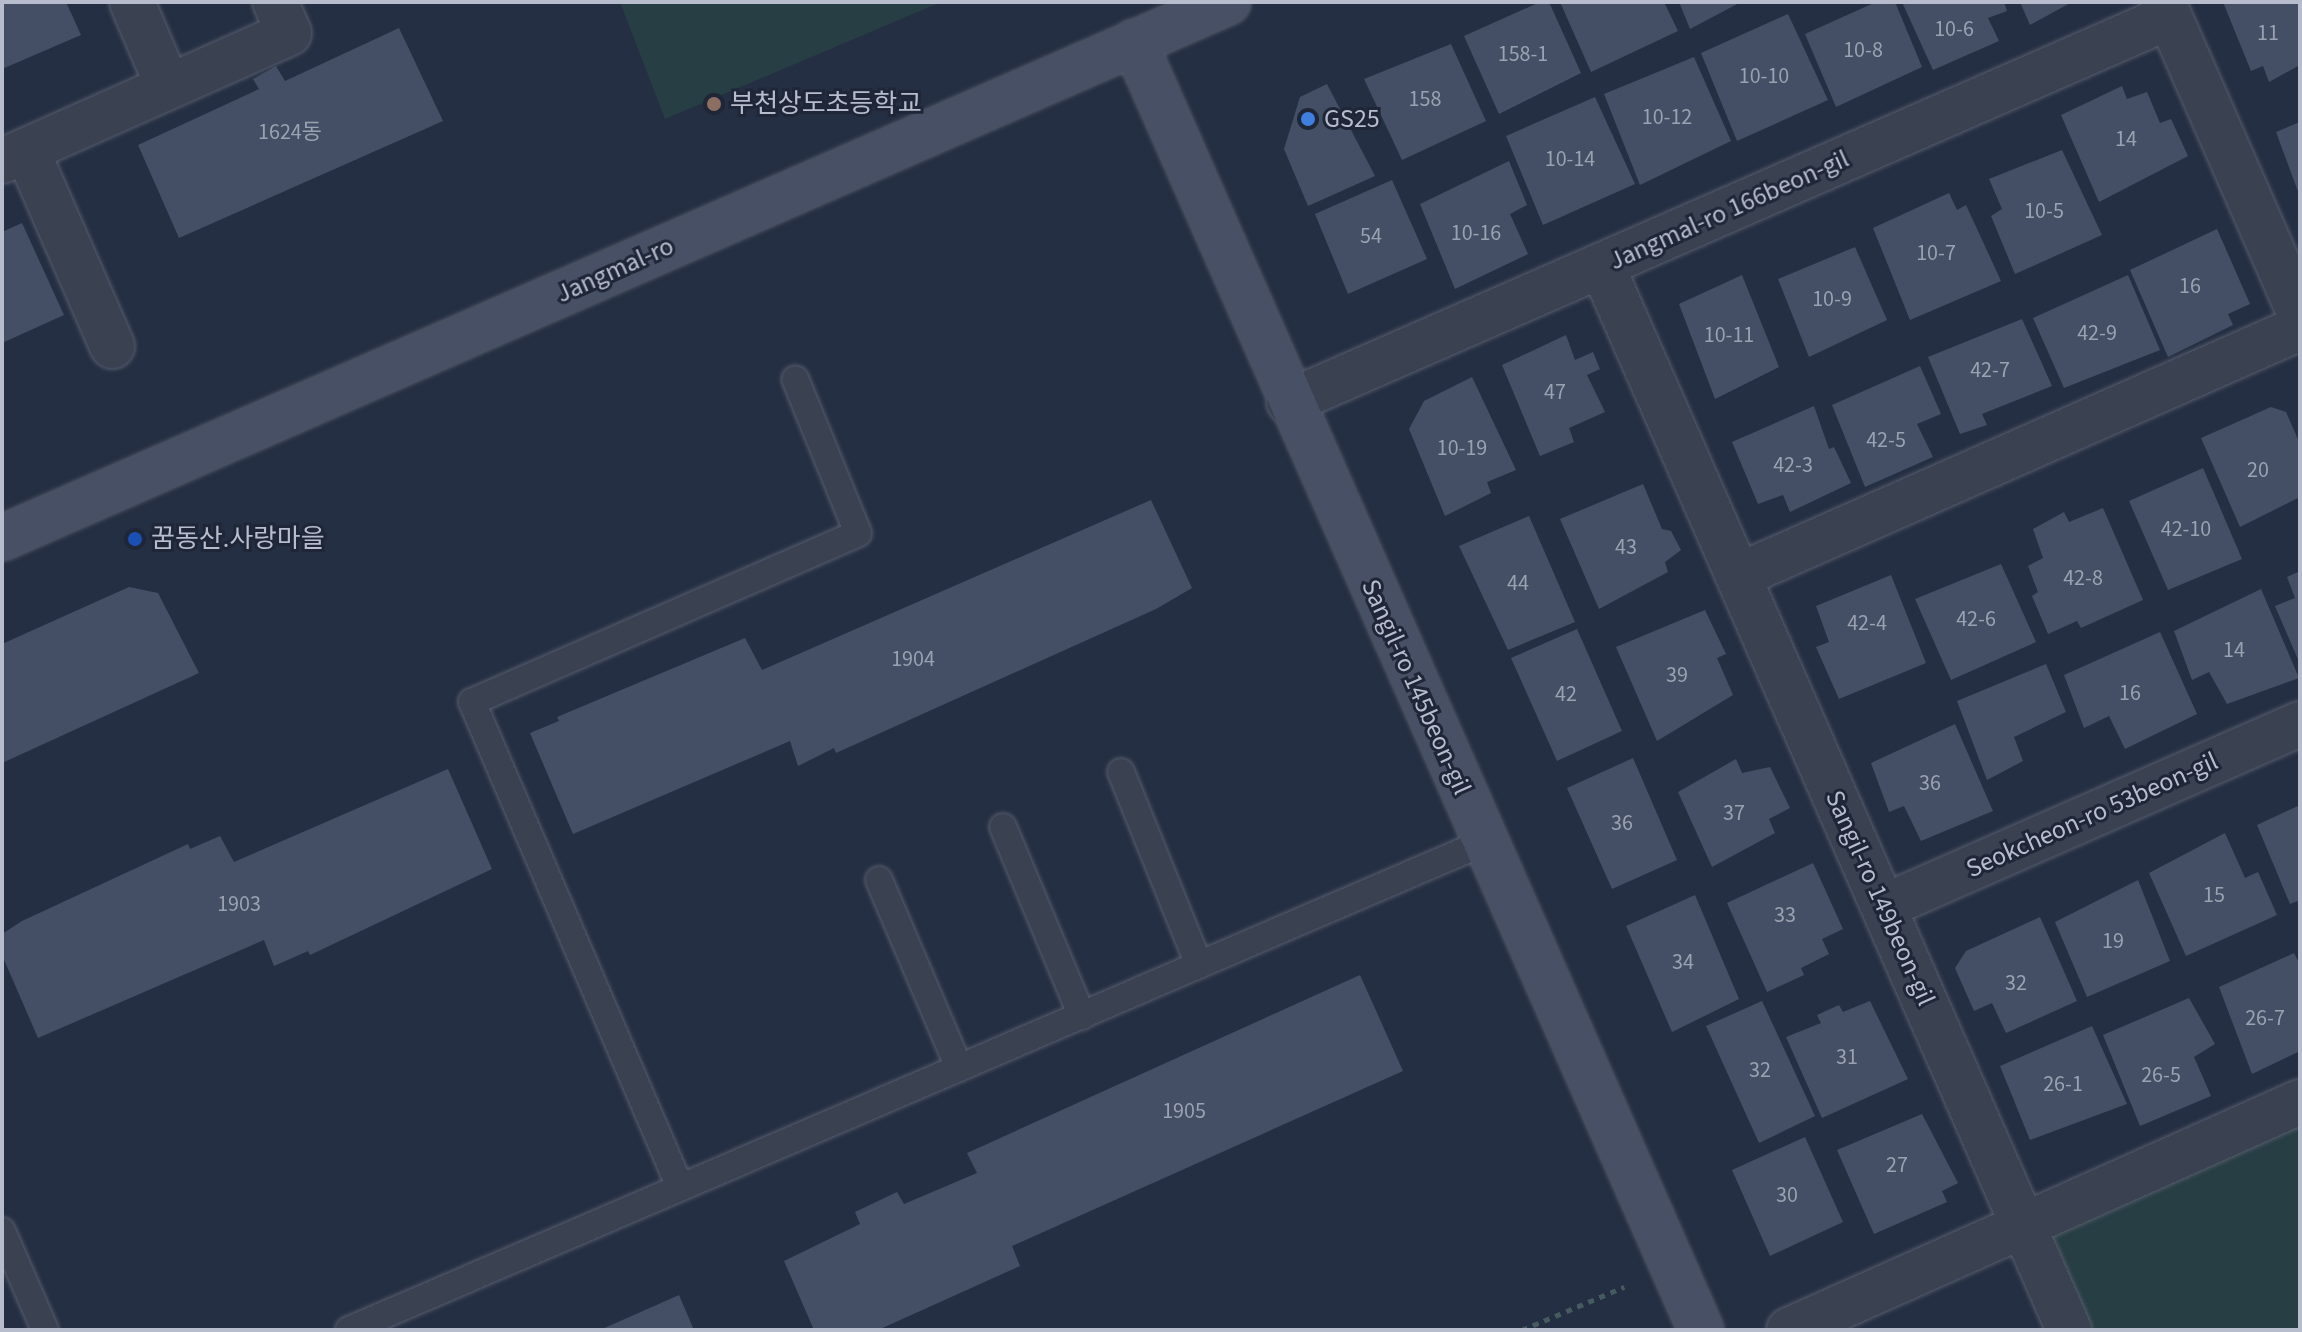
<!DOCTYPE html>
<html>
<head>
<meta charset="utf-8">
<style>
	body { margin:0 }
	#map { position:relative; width:2302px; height:1332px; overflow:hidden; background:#252f43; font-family:"Source Sans 3","Noto Sans KR",sans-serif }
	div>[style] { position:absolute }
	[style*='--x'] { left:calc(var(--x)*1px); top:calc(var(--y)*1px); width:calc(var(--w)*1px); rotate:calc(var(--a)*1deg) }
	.green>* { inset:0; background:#273e44 }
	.building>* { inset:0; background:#444f65 }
	.path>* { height:5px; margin-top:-2.5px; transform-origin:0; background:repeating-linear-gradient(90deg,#465b60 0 6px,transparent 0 12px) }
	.roads { filter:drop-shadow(0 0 2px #555c6c) drop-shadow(0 0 2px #555c6c) }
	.lane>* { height:26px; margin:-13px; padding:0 13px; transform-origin:13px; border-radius:13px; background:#3a4252 }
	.street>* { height:44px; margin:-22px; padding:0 22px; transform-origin:22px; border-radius:22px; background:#3a4252 }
	.secondary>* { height:44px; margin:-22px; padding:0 22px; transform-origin:22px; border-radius:22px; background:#475065 }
	.dots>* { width:22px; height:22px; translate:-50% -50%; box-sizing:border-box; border:4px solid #1e2638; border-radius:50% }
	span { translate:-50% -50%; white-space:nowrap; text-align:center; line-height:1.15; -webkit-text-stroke:6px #1e2638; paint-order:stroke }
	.number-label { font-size:22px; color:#9aa2b2 }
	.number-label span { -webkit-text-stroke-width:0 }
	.poi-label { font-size:26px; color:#b7bdcc }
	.left { translate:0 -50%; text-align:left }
	.street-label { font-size:26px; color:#b7bdcc }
	.frame { position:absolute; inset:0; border:4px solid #b7bdcc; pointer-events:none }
</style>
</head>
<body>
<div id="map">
	<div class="green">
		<i style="clip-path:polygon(620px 2px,941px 2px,665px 119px)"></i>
		<i style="clip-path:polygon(2300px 1102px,2300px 1330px,2069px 1330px,2021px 1221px)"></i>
	</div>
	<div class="building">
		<i style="clip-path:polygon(2px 2px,66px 2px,81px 35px,2px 69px)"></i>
		<i style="clip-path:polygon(1540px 2px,1549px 2px,1581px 73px,1499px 114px,1464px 36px)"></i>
		<i style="clip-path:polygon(1560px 2px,1664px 2px,1678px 31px,1591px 72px)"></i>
		<i style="clip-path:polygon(1679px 2px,1741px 2px,1690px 29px)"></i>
		<i style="clip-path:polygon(1876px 2px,1895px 2px,1922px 67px,1836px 107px,1805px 34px)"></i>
		<i style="clip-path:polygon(1902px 2px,2004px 2px,2007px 11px,1988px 18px,1999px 41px,1933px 70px)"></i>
		<i style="clip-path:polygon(2020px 2px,2072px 2px,2030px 25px)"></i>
		<i style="clip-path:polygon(2223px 2px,2300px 2px,2300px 65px,2269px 82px,2263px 66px,2251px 71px)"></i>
		<i style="clip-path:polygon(1788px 14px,1828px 100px,1737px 141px,1701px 53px)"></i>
		<i style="clip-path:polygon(399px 28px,443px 121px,179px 238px,138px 145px,259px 89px,253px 79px,276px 66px,285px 81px)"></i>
		<i style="clip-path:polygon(1451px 44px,1486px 121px,1402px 160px,1364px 79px)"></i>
		<i style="clip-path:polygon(1694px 57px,1731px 141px,1640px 185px,1604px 94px)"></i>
		<i style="clip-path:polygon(1327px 84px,1375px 176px,1308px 206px,1284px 149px,1300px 97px)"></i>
		<i style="clip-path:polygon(2122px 86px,2127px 99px,2147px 92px,2160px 123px,2171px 119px,2188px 156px,2099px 202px,2061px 115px)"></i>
		<i style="clip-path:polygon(1595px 97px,1635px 184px,1543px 225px,1506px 136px)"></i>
		<i style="clip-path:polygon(2300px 122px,2300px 197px,2276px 132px)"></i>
		<i style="clip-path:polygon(2062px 150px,2102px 235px,2015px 274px,1991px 216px,2002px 209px,1989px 179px)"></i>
		<i style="clip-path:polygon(1509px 161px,1527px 205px,1510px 214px,1528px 254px,1455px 289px,1420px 204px)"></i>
		<i style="clip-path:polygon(1392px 180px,1427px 259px,1348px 294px,1315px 214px)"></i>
		<i style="clip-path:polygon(1949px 193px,1957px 210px,1966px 205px,2001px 281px,1910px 320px,1873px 228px)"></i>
		<i style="clip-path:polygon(22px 223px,64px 315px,2px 343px,2px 232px)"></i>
		<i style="clip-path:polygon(2217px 229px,2250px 304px,2228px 314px,2233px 325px,2168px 357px,2130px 270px)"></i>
		<i style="clip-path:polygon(1855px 247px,1887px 320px,1809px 357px,1778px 279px)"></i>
		<i style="clip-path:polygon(1742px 275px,1779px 367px,1715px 399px,1679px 304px)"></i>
		<i style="clip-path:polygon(2128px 275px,2160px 350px,2064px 388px,2033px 318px)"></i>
		<i style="clip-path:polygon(2022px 319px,2052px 386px,1982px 414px,1987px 425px,1960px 434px,1928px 357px)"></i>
		<i style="clip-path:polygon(1566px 335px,1575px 360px,1593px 352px,1600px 369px,1587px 375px,1605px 412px,1569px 428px,1574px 442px,1540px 456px,1502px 365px)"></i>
		<i style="clip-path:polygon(1920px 366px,1941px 414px,1917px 424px,1933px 457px,1865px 487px,1832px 405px)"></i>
		<i style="clip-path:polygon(1472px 377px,1516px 470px,1487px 482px,1491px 493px,1445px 516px,1409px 429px,1424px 401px)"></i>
		<i style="clip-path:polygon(1814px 406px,1829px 449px,1834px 447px,1851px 483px,1790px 512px,1783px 495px,1758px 504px,1732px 442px)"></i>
		<i style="clip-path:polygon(2271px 407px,2286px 412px,2300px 444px,2300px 497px,2240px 527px,2201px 438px)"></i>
		<i style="clip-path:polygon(2203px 468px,2242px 559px,2168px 590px,2129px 501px)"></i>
		<i style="clip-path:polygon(1643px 484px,1662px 529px,1671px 531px,1681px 550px,1665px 562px,1668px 572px,1599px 609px,1560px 519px)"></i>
		<i style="clip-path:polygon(1151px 500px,1192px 588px,1156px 609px,836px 753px,834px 748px,798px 766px,790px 741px,573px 834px,530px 733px,559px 721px,557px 717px,745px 638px,762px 670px)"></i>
		<i style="clip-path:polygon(2103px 508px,2143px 600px,2081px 628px,2077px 621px,2048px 634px,2032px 596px,2038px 592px,2028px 566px,2043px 558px,2033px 529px,2064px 512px,2069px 522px)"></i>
		<i style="clip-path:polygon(1529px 516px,1575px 622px,1508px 650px,1459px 546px)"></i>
		<i style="clip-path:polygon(2001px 564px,2036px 642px,1951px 680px,1915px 599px)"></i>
		<i style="clip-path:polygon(2300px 571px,2300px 664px,2275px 606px,2295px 598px,2287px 577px)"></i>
		<i style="clip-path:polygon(1891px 575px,1926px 663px,1839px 699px,1816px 647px,1829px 642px,1816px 606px)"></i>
		<i style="clip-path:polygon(129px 587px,158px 593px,199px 673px,2px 763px,2px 644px)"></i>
		<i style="clip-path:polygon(2261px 589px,2299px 678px,2227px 704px,2209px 672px,2192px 680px,2174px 631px)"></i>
		<i style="clip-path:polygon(1705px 610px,1726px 654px,1717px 658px,1733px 695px,1657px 741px,1616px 647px)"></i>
		<i style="clip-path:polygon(1577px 629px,1622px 731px,1557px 761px,1511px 658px)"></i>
		<i style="clip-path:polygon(2160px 632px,2197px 714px,2125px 749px,2109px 716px,2084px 728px,2064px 675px)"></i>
		<i style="clip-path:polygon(2046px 664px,2066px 712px,2014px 737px,2023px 761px,1987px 780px,1957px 701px)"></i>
		<i style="clip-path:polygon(1955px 724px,1993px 811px,1921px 841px,1904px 806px,1889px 812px,1871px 763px)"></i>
		<i style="clip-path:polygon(1633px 758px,1677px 860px,1612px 889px,1567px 788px)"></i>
		<i style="clip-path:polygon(1736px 759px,1742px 773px,1770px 767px,1790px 808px,1769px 819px,1775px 833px,1712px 867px,1678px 792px)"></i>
		<i style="clip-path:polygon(448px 769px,492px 869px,310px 955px,308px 951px,274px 966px,264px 940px,38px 1038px,2px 955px,2px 934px,22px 921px,188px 844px,190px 849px,220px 836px,234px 862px)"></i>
		<i style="clip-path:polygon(2300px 805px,2300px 900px,2290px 904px,2257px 825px)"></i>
		<i style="clip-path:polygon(2225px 833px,2245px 878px,2258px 872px,2277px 915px,2186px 956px,2149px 873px)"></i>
		<i style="clip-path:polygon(1813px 863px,1843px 929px,1822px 939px,1829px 954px,1801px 968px,1804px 975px,1767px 992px,1727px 903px)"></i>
		<i style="clip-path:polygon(2138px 880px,2170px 961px,2087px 997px,2055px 922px)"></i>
		<i style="clip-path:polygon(1695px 895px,1739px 999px,1672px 1032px,1626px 926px)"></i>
		<i style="clip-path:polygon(2040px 917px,2077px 1001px,2006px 1033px,1992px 1003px,1974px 1011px,1955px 968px,1966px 951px)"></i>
		<i style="clip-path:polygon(2294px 953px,2300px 965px,2300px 1051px,2252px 1074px,2219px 987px)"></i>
		<i style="clip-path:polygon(1360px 975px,1403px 1071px,1012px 1246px,1020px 1266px,878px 1330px,814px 1330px,784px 1261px,860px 1224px,855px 1212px,897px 1192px,904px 1204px,977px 1173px,967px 1153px)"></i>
		<i style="clip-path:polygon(2189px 998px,2215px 1044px,2194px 1057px,2211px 1096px,2140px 1126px,2103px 1035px)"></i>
		<i style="clip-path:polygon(1762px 1001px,1815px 1116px,1759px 1143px,1706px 1026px)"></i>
		<i style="clip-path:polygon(1870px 1001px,1908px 1079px,1822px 1118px,1786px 1037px,1821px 1023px,1817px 1015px,1839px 1005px,1843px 1012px)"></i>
		<i style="clip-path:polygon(2092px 1026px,2127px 1104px,2030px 1140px,2000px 1066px)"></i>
		<i style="clip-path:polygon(1922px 1114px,1958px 1183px,1942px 1191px,1947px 1202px,1874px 1234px,1837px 1150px)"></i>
		<i style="clip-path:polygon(1805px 1137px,1843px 1222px,1770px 1256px,1732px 1170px)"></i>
		<i style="clip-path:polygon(679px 1295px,694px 1330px,600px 1330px)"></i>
	</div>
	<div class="path">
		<i style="--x:1522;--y:1330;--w:111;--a:-22.9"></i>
	</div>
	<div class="roads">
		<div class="lane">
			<i style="--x:1121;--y:772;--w:208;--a:68"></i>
			<i style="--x:1003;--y:827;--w:205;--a:67.3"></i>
			<i style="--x:879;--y:880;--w:204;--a:66.9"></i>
			<i style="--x:680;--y:1187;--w:528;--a:-113.21"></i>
			<i style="--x:472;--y:702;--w:421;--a:-23.6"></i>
			<i style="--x:858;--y:533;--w:166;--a:-112.2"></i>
			<i style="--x:2;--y:1231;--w:108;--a:66.5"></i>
			<i style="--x:349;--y:1330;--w:1236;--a:-23.25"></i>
		</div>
		<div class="street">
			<i style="--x:132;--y:2;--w:89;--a:66.9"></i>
			<i style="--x:2163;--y:2;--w:341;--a:66.3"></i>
			<i style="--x:27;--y:151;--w:213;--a:66.4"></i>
			<i style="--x:2;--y:161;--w:314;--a:-24"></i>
			<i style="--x:289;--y:33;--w:34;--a:-114"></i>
			<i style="--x:1602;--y:266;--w:1162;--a:66.3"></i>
			<i style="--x:1289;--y:402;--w:961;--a:-23.63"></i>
			<i style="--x:1738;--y:576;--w:614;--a:-23.81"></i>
			<i style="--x:1885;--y:906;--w:453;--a:-23.7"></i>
			<i style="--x:1789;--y:1330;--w:560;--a:-24.05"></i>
		</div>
		<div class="secondary">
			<i style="--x:1134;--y:42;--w:1407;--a:66.24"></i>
			<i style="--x:2;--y:538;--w:1338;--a:-23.61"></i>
		</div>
	</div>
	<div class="dots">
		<i style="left:714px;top:104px;background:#8d6e63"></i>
		<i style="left:1308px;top:119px;background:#3f7fe0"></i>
		<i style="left:135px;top:539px;background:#1a4fb4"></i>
	</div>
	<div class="number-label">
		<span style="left:1954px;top:30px">10-6</span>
		<span style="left:2268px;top:34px">11</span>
		<span style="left:1863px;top:51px">10-8</span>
		<span style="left:1523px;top:55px">158-1</span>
		<span style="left:1764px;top:77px">10-10</span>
		<span style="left:1425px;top:100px">158</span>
		<span style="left:1667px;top:118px">10-12</span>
		<span style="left:290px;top:133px">1624동</span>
		<span style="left:2126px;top:140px">14</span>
		<span style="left:1570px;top:160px">10-14</span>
		<span style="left:2044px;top:212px">10-5</span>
		<span style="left:1476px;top:234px">10-16</span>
		<span style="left:1371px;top:237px">54</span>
		<span style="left:1936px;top:254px">10-7</span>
		<span style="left:2190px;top:287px">16</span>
		<span style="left:1832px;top:300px">10-9</span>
		<span style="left:2097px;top:334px">42-9</span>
		<span style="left:1729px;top:336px">10-11</span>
		<span style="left:1990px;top:371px">42-7</span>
		<span style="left:1555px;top:393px">47</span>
		<span style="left:1886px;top:441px">42-5</span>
		<span style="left:1462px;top:449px">10-19</span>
		<span style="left:1793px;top:466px">42-3</span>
		<span style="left:2258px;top:471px">20</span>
		<span style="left:2186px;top:530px">42-10</span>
		<span style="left:1626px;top:548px">43</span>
		<span style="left:2083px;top:579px">42-8</span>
		<span style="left:1518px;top:584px">44</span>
		<span style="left:1976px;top:620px">42-6</span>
		<span style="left:1867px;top:624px">42-4</span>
		<span style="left:2234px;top:651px">14</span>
		<span style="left:913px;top:660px">1904</span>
		<span style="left:1677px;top:676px">39</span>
		<span style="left:2130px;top:694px">16</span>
		<span style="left:1566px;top:695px">42</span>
		<span style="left:1930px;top:784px">36</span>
		<span style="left:1734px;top:814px">37</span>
		<span style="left:1622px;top:824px">36</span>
		<span style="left:2214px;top:896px">15</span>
		<span style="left:239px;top:905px">1903</span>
		<span style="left:1785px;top:916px">33</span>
		<span style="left:2113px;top:942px">19</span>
		<span style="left:1683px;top:963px">34</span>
		<span style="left:2016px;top:984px">32</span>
		<span style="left:2265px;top:1019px">26-7</span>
		<span style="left:1847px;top:1058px">31</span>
		<span style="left:1760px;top:1071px">32</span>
		<span style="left:2161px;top:1076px">26-5</span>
		<span style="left:2063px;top:1085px">26-1</span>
		<span style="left:1184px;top:1112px">1905</span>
		<span style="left:1897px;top:1166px">27</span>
		<span style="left:1787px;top:1196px">30</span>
	</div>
	<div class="poi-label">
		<span class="left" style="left:730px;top:104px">부천상도초등학교</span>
		<span class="left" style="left:1324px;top:119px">GS25</span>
		<span class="left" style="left:151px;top:539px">꿈동산.사랑마을</span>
	</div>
	<div class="street-label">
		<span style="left:1729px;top:210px;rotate:-24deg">Jangmal-ro 166beon-gil</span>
		<span style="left:615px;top:270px;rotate:-24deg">Jangmal-ro</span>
		<span style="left:1416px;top:687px;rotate:66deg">Sangil-ro 145beon-gil</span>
		<span style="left:2092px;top:815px;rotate:-24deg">Seokcheon-ro 53beon-gil</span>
		<span style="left:1880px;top:898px;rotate:66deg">Sangil-ro 149beon-gil</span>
	</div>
	<div class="frame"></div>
</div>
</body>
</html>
